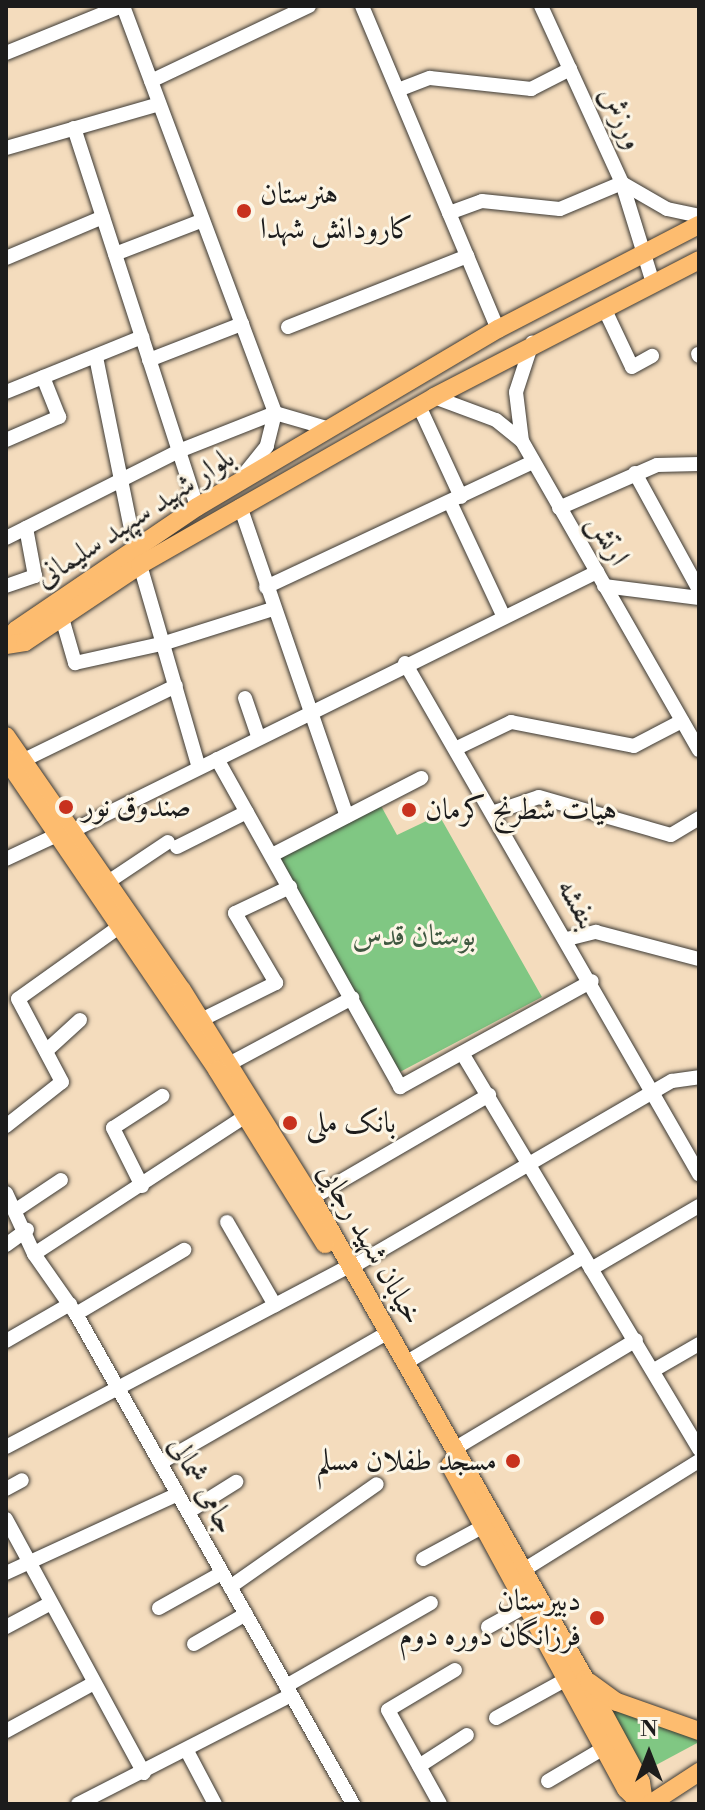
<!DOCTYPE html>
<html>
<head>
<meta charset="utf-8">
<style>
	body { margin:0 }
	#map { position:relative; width:705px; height:1810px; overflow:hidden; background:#f4dcbd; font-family:"Libre Bodoni",Amiri,serif }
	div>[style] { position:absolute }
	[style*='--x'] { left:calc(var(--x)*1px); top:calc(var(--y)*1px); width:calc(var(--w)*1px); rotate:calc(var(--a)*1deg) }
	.green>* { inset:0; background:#80c783 }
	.roads { filter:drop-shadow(0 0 2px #3c3934) drop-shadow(0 0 2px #3c3934) }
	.minor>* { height:14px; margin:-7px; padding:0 7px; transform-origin:7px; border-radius:7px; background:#fff }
	.major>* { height:18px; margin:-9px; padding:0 9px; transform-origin:9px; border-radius:9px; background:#fdbc6f }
	.dots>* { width:22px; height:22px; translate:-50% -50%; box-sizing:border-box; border:4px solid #fcf5e5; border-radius:50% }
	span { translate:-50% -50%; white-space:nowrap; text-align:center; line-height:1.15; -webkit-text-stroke:6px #fcf5e5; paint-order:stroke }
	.street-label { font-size:30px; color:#1c1c1c }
	.poi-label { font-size:30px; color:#1c1c1c }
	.left { translate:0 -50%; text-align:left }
	.right { translate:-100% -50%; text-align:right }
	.park-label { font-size:30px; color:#3f5840 }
	.frame { position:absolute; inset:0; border:8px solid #1c1c1c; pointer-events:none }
	.north { position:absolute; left:609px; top:1714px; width:80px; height:80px; -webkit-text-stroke:6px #fcf5e5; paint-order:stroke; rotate:0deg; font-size:22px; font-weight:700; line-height:32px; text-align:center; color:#1c1c1c }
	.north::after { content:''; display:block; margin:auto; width:28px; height:36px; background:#1c1c1c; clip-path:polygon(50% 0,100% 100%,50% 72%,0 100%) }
</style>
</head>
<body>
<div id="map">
	<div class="green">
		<i style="clip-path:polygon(380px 804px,397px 835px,439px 815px,542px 997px,398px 1073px,274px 854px)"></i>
		<i style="clip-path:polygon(606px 1707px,699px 1740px,699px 1742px,643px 1772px)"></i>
	</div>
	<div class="roads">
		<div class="minor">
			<i style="--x:123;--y:6;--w:434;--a:69.5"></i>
			<i style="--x:275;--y:413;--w:34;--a:104"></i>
			<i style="--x:267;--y:446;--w:38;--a:129"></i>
			<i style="--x:362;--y:6;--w:350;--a:67.2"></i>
			<i style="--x:541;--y:6;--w:195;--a:65.4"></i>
			<i style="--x:622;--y:183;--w:105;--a:72.8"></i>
			<i style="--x:6;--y:53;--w:125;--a:-22.1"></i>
			<i style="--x:151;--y:81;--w:175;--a:-25.4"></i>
			<i style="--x:398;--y:90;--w:34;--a:-21"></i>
			<i style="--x:430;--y:78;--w:102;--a:6.2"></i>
			<i style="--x:531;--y:89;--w:44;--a:-27.1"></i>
			<i style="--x:74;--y:128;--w:398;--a:72"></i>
			<i style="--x:6;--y:148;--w:159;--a:-16"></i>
			<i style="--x:622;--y:183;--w:52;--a:30"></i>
			<i style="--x:667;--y:209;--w:33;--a:12"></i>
			<i style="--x:449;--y:213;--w:35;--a:-20"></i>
			<i style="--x:482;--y:201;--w:78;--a:5.9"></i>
			<i style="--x:560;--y:209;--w:67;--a:-22.8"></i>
			<i style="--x:115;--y:254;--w:94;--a:-21.1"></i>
			<i style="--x:6;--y:258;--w:105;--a:-22.9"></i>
			<i style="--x:604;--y:308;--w:65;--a:64.6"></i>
			<i style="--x:632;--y:367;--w:23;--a:-29"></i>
			<i style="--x:288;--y:327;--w:193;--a:-21.6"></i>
			<i style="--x:698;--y:354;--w:2;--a:63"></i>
			<i style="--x:96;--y:357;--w:196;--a:78.5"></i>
			<i style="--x:149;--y:360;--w:100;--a:-21.2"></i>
			<i style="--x:6;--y:392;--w:147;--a:-22"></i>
			<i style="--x:434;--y:397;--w:66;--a:20.4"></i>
			<i style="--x:496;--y:420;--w:33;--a:39"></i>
			<i style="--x:522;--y:441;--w:356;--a:60.2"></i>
			<i style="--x:419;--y:406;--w:100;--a:65.2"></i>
			<i style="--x:275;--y:413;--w:57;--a:16.2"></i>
			<i style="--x:6;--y:440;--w:58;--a:-23.5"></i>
			<i style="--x:59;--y:417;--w:43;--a:-111.8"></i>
			<i style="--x:522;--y:441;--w:49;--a:-97"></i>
			<i style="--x:516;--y:392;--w:52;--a:-71.9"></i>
			<i style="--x:635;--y:473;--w:133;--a:61.3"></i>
			<i style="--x:450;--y:502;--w:125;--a:64.9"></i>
			<i style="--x:240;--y:506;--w:328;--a:71"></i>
			<i style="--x:559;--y:508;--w:107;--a:-23.7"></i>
			<i style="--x:657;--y:465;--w:42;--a:-1.4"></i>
			<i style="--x:6;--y:538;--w:194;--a:-26.7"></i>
			<i style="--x:179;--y:451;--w:103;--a:-21.6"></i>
			<i style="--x:140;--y:565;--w:211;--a:73.8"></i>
			<i style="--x:6;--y:586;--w:31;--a:-19"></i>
			<i style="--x:35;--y:576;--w:49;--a:-100.6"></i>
			<i style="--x:604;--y:586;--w:96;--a:7.2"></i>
			<i style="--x:266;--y:587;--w:295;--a:-25.1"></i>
			<i style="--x:62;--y:618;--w:47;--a:73.9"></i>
			<i style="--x:75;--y:663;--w:92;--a:-12.5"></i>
			<i style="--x:165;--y:643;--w:113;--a:-17.5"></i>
			<i style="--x:405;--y:663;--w:590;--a:60.09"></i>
			<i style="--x:245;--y:698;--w:40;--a:71.1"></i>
			<i style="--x:457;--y:748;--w:60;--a:-25.7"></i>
			<i style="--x:511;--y:722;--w:125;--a:11"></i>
			<i style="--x:634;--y:746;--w:54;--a:-27.5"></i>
			<i style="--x:217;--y:759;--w:376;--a:60.8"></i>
			<i style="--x:400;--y:1087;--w:219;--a:-28.9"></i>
			<i style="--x:24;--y:760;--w:169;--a:-26"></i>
			<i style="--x:495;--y:812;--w:46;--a:-18.8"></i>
			<i style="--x:539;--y:797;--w:137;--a:16.1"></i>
			<i style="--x:671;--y:835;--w:33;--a:-31"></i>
			<i style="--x:70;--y:832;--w:588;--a:-26.26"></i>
			<i style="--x:177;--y:847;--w:78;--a:-26.6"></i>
			<i style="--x:272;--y:855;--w:168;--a:-27.3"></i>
			<i style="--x:6;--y:859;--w:56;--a:-25.2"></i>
			<i style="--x:108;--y:882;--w:72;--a:-33.7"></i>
			<i style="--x:567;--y:939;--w:30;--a:-14"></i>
			<i style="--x:596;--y:932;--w:106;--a:14.7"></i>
			<i style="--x:201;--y:1020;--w:84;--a:-26.3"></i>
			<i style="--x:276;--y:983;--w:81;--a:-120.4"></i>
			<i style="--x:235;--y:913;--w:61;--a:-25.3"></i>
			<i style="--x:46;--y:1051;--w:46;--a:-42.4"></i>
			<i style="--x:462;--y:1053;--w:462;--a:59.1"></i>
			<i style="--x:229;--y:1064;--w:140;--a:-28.2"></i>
			<i style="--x:6;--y:1126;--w:71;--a:-38.2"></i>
			<i style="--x:62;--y:1082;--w:94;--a:-117.9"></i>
			<i style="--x:18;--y:999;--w:124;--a:-35.5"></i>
			<i style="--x:142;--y:1186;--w:65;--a:-116.6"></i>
			<i style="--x:113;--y:1128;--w:59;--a:-33.1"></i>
			<i style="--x:6;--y:1193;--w:67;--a:65.3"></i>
			<i style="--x:34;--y:1254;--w:73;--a:55"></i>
			<i style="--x:76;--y:1314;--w:563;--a:60.52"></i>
			<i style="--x:312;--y:1198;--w:205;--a:-30.2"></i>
			<i style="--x:16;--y:1210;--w:54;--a:-33.7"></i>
			<i style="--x:227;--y:1222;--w:96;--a:60"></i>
			<i style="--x:6;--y:1245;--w:26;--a:-36"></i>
			<i style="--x:34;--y:1254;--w:251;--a:-33.1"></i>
			<i style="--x:352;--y:1267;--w:370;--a:-30.2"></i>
			<i style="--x:672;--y:1081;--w:27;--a:-8"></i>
			<i style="--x:591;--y:1269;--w:125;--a:-30.3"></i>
			<i style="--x:76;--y:1314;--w:126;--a:-30.7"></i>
			<i style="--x:6;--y:1341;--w:74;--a:-30"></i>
			<i style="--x:407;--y:1362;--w:205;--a:-30.8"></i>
			<i style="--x:654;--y:1370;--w:52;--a:-30"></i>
			<i style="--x:6;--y:1447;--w:380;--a:-27.8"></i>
			<i style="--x:454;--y:1449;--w:212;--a:-30.9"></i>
			<i style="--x:160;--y:1463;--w:254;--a:-29.8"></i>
			<i style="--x:6;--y:1489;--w:18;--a:-29"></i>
			<i style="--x:188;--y:1512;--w:57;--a:-32"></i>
			<i style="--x:6;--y:1519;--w:289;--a:61.5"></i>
			<i style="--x:423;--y:1559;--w:67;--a:-28.5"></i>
			<i style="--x:522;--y:1571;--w:208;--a:-31.9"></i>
			<i style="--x:6;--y:1573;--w:189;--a:-24.7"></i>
			<i style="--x:230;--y:1587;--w:179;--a:-35"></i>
			<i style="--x:159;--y:1608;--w:72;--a:-29.1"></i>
			<i style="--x:6;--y:1627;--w:51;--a:-28.1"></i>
			<i style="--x:488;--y:1627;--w:43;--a:-28.9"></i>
			<i style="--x:194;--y:1644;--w:60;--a:-30"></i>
			<i style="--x:286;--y:1686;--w:167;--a:-29.8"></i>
			<i style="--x:496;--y:1718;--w:81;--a:-28.8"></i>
			<i style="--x:6;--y:1731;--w:100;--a:-28.6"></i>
			<i style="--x:187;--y:1751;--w:60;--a:62.2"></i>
			<i style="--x:419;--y:1766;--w:57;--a:-32.9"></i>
			<i style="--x:548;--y:1781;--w:65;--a:-30.5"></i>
			<i style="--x:78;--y:1804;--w:239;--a:-27.1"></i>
			<i style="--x:440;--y:1804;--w:107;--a:-119"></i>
			<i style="--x:388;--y:1710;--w:78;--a:-30.8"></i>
		</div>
		<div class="major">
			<i style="--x:8;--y:644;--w:16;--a:-60"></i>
			<i style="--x:16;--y:630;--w:219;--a:-34.2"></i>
			<i style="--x:197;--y:507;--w:350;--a:-30.6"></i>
			<i style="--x:498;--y:329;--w:226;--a:-27.4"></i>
			<i style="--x:6;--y:645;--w:19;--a:-9"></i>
			<i style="--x:25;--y:642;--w:138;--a:-33.8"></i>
			<i style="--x:140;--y:565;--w:339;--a:-29.7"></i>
			<i style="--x:434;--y:397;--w:298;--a:-27.3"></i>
			<i style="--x:6;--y:736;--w:309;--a:55.3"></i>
			<i style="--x:182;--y:990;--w:245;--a:58"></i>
			<i style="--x:312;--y:1198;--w:553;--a:60.42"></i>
			<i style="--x:585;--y:1679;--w:117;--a:61.5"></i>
			<i style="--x:641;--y:1782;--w:22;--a:82"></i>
			<i style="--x:6;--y:759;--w:376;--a:55.8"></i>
			<i style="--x:217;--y:1070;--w:205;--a:58.2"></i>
			<i style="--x:450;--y:1465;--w:369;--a:61.5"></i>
			<i style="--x:626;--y:1789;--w:21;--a:45"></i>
			<i style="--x:589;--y:1682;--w:34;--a:36"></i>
			<i style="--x:617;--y:1702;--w:87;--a:19.5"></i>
			<i style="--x:650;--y:1804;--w:59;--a:-33.1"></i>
		</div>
	</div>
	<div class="dots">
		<i style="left:244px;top:211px;background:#c8321e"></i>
		<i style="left:66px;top:807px;background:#c8321e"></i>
		<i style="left:409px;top:810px;background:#c8321e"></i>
		<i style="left:290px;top:1123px;background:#c8321e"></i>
		<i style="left:513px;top:1461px;background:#c8321e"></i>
		<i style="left:597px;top:1618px;background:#c8321e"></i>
	</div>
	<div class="street-label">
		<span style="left:621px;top:118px;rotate:65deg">ورزش</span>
		<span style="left:135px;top:518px;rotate:-33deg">بلوار شهید سپهبد سلیمانی</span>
		<span style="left:608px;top:540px;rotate:60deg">ارتش</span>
		<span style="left:577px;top:904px;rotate:60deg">بنفشه</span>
		<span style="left:370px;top:1244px;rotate:60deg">خیابان شهید رجایی</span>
		<span style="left:202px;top:1485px;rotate:60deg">جامی شمالی</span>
	</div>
	<div class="poi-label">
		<span class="left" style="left:260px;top:211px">هنرستان<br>کارودانش شهدا</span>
		<span class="left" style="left:82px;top:807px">صندوق نور</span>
		<span class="left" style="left:425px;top:810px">هیات شطرنج کرمان</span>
		<span class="left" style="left:306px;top:1123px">بانک ملی</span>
		<span class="right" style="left:497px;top:1461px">مسجد طفلان مسلم</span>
		<span class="right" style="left:581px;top:1618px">دبیرستان<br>فرزانگان دوره دوم</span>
	</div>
	<div class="park-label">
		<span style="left:414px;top:936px">بوستان قدس</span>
	</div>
	<div class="frame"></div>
	<div class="north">N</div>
</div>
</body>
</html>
